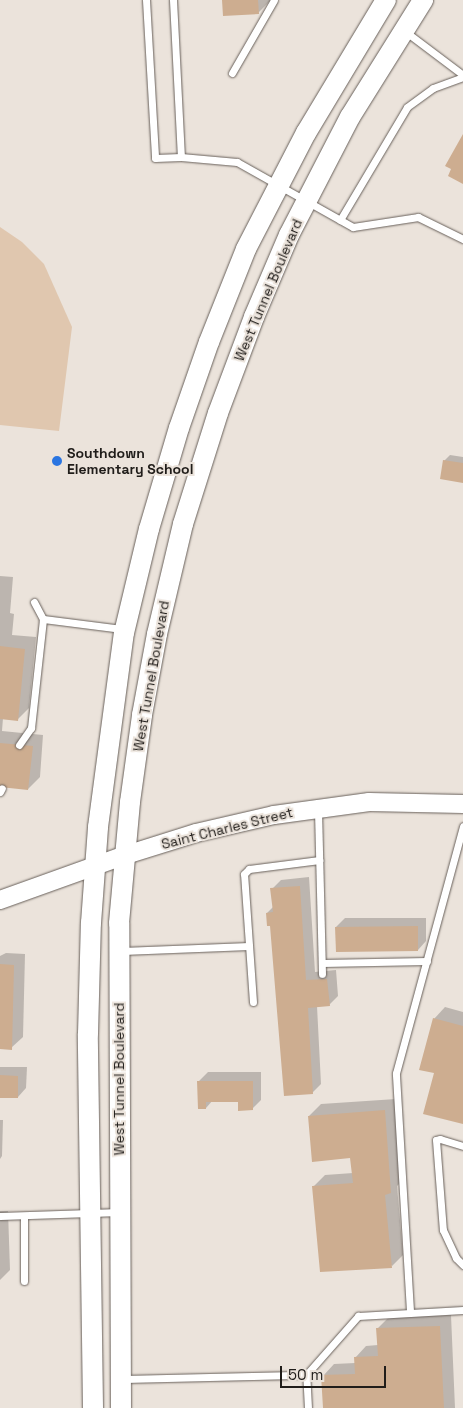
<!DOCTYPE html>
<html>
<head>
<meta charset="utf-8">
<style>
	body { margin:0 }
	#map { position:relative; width:463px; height:1408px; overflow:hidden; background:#ebe3db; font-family:"Space Grotesk",sans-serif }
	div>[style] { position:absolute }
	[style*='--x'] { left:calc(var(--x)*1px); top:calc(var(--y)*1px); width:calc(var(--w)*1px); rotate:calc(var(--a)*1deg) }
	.green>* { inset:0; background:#e0c7af }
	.shadow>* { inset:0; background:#0003 }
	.building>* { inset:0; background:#cdad90 }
	.roads { filter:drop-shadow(0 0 1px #68605a) drop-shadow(0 0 1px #68605a) }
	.service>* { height:7px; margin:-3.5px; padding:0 3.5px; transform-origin:3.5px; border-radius:3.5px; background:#fff }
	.tertiary>* { height:18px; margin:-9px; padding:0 9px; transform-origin:9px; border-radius:9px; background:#fff }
	.secondary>* { height:20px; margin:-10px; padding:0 10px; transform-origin:10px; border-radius:10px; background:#fff }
	.dots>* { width:14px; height:14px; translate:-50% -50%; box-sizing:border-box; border:2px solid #ebe3db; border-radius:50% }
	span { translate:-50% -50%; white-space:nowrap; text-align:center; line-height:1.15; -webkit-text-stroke:4px #ebe3db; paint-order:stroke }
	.street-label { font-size:14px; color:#201d1a }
	.poi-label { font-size:14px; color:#201d1a; font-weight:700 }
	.left { translate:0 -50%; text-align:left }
	.scale { position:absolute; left:280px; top:1366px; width:106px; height:22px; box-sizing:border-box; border:2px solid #201d1a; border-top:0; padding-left:6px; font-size:15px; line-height:18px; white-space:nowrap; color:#201d1a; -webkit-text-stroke:4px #ebe3db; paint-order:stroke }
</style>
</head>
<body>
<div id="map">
	<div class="green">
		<i style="clip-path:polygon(0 227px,22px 242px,44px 264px,72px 327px,59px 431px,0 425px)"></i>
	</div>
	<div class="shadow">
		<i style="clip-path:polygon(223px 0,270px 0,270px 1px,258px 13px)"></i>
		<i style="clip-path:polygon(450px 455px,463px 457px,463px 482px,444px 461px)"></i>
		<i style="clip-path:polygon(0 576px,13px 577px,10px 613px,14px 614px,12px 635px,36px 637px,29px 708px,18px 719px,3px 718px,2px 731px,43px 735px,40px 777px,28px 789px,0 786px)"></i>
		<i style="clip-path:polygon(309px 877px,315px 972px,336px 970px,338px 996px,329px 1005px,317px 1006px,321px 1084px,312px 1093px,272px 924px,267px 913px,274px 906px,272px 889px,281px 880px)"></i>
		<i style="clip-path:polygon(345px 918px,426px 918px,426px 941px,418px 950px,336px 927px)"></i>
		<i style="clip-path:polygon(6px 953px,25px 954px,23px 1037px,11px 1048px,0 1048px,0 956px)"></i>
		<i style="clip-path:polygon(445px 1007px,463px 1012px,463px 1123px,436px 1072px,434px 1019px)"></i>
		<i style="clip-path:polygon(0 1067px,27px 1067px,26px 1088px,18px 1097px,0 1097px)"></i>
		<i style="clip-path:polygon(208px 1072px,261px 1072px,261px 1100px,252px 1109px,239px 1100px,213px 1100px,206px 1108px,199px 1081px)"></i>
		<i style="clip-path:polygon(396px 1099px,402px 1181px,397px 1186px,403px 1255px,392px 1266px,313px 1187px,325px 1175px,353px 1173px,351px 1157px,309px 1116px,321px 1104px)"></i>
		<i style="clip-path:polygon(0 1120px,3px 1120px,2px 1156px,0 1159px)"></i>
		<i style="clip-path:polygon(0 1211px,8px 1211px,10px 1270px,0 1280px)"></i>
		<i style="clip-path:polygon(451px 1315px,455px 1408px,324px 1408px,323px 1376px,334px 1364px,355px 1363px,355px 1358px,366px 1346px,378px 1345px,377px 1329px,389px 1317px)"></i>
	</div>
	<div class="building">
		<i style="clip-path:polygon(222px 0,258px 0,259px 14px,223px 16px)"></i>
		<i style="clip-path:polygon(463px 134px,463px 184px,448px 176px,451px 169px,445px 166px)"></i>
		<i style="clip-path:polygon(443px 460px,463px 463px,463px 483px,440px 479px)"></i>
		<i style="clip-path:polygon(0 646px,25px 649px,18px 721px,0 719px)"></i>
		<i style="clip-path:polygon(0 743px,33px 746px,28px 790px,0 787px)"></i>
		<i style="clip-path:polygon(300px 886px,306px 980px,327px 979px,330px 1006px,308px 1008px,313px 1094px,284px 1096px,270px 926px,267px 926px,266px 913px,273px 912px,270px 888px)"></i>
		<i style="clip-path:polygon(418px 926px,418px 951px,336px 952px,335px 927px)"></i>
		<i style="clip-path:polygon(0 964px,14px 965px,12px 1050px,0 1049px)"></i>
		<i style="clip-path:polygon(433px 1018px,463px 1026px,463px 1124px,423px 1114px,434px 1073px,419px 1070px)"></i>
		<i style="clip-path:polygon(0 1075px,18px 1076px,18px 1098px,0 1098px)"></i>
		<i style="clip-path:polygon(197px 1081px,253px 1081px,253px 1110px,238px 1111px,238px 1102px,206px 1102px,206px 1109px,198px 1109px)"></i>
		<i style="clip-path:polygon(385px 1110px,391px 1193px,385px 1195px,392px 1268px,320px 1272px,312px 1186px,353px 1183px,350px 1158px,312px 1162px,308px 1116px)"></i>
		<i style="clip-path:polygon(440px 1326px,444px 1408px,323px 1408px,321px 1375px,355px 1374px,354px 1357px,378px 1356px,376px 1328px)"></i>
	</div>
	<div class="roads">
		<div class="service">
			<i style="--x:146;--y:0;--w:158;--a:86.7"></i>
			<i style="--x:155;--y:158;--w:26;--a:-2"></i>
			<i style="--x:181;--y:157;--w:56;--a:5.1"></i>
			<i style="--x:237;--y:162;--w:133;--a:29.3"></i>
			<i style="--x:353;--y:227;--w:66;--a:-8.7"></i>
			<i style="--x:418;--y:217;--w:50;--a:26.1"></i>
			<i style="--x:173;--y:0;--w:157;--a:87.1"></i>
			<i style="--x:406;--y:32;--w:71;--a:37"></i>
			<i style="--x:232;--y:73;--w:84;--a:-60.1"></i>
			<i style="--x:340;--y:220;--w:131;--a:-59.3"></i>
			<i style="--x:407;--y:107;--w:32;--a:-36"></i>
			<i style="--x:433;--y:88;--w:32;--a:-20"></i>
			<i style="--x:34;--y:602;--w:19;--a:62"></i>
			<i style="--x:19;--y:745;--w:21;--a:-55"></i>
			<i style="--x:31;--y:728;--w:110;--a:-83.7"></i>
			<i style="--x:43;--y:619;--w:80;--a:7.2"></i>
			<i style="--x:0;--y:792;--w:4;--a:-63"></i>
			<i style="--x:318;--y:810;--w:164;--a:88.6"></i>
			<i style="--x:122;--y:951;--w:127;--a:-2.3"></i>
			<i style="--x:322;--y:963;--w:105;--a:-1.1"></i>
			<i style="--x:253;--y:1002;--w:128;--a:-94"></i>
			<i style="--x:244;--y:874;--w:7;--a:-45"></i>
			<i style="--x:249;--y:869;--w:71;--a:-7.3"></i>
			<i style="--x:463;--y:1146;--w:24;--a:-163"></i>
			<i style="--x:440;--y:1139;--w:4;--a:166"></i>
			<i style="--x:436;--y:1140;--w:90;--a:85.6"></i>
			<i style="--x:443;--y:1230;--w:31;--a:65"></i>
			<i style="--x:456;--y:1258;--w:10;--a:45"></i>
			<i style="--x:0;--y:1216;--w:120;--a:-1.9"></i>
			<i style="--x:24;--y:1216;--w:65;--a:90"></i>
			<i style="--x:410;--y:1311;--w:238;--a:-93.4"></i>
			<i style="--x:396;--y:1073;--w:256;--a:-74.8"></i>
			<i style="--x:124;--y:1379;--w:182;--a:-1.3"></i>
			<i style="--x:308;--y:1408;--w:33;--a:-93"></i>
			<i style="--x:306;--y:1375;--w:79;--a:-48.6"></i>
			<i style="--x:358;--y:1316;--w:105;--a:-3.3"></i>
		</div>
		<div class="tertiary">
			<i style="--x:0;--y:900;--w:134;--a:-19.7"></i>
			<i style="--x:126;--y:855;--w:73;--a:-17.4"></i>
			<i style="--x:196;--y:833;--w:80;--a:-13"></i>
			<i style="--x:274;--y:815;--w:96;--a:-7.8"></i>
			<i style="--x:369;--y:802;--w:94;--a:1.2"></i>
		</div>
		<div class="secondary">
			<i style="--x:93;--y:1408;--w:374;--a:-90.8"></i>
			<i style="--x:88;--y:1034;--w:111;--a:-88.5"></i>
			<i style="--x:91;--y:923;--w:96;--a:-85.8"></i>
			<i style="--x:98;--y:827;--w:196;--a:-82.4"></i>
			<i style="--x:124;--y:633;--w:107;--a:-76.5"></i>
			<i style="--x:149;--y:529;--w:105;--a:-73.5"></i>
			<i style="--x:179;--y:428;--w:91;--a:-70.8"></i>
			<i style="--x:209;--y:342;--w:100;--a:-68.3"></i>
			<i style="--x:246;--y:249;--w:131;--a:-62.7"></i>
			<i style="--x:306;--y:133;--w:155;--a:-59"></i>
			<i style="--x:121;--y:1408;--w:485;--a:-90.2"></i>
			<i style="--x:119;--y:923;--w:121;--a:-84.8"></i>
			<i style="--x:130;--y:802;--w:88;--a:-82.1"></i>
			<i style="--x:142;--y:715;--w:82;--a:-79.5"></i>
			<i style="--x:157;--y:634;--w:113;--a:-76.7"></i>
			<i style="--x:183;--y:524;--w:116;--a:-72.5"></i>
			<i style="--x:218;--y:413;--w:103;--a:-69.4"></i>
			<i style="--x:254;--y:317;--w:89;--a:-66.9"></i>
			<i style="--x:289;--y:235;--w:133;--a:-62.7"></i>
			<i style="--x:350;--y:117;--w:138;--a:-58"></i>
		</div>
	</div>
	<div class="dots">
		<i style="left:57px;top:461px;background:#2a75e1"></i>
	</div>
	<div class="street-label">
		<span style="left:268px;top:290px;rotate:-67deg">West Tunnel Boulevard</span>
		<span style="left:151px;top:676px;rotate:-80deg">West Tunnel Boulevard</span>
		<span style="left:227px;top:828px;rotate:-14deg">Saint Charles Street</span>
		<span style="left:119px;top:1079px;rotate:-90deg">West Tunnel Boulevard</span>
	</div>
	<div class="poi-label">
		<span class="left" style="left:67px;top:461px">Southdown<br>Elementary School</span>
	</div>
	<div class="scale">50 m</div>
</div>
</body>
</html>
